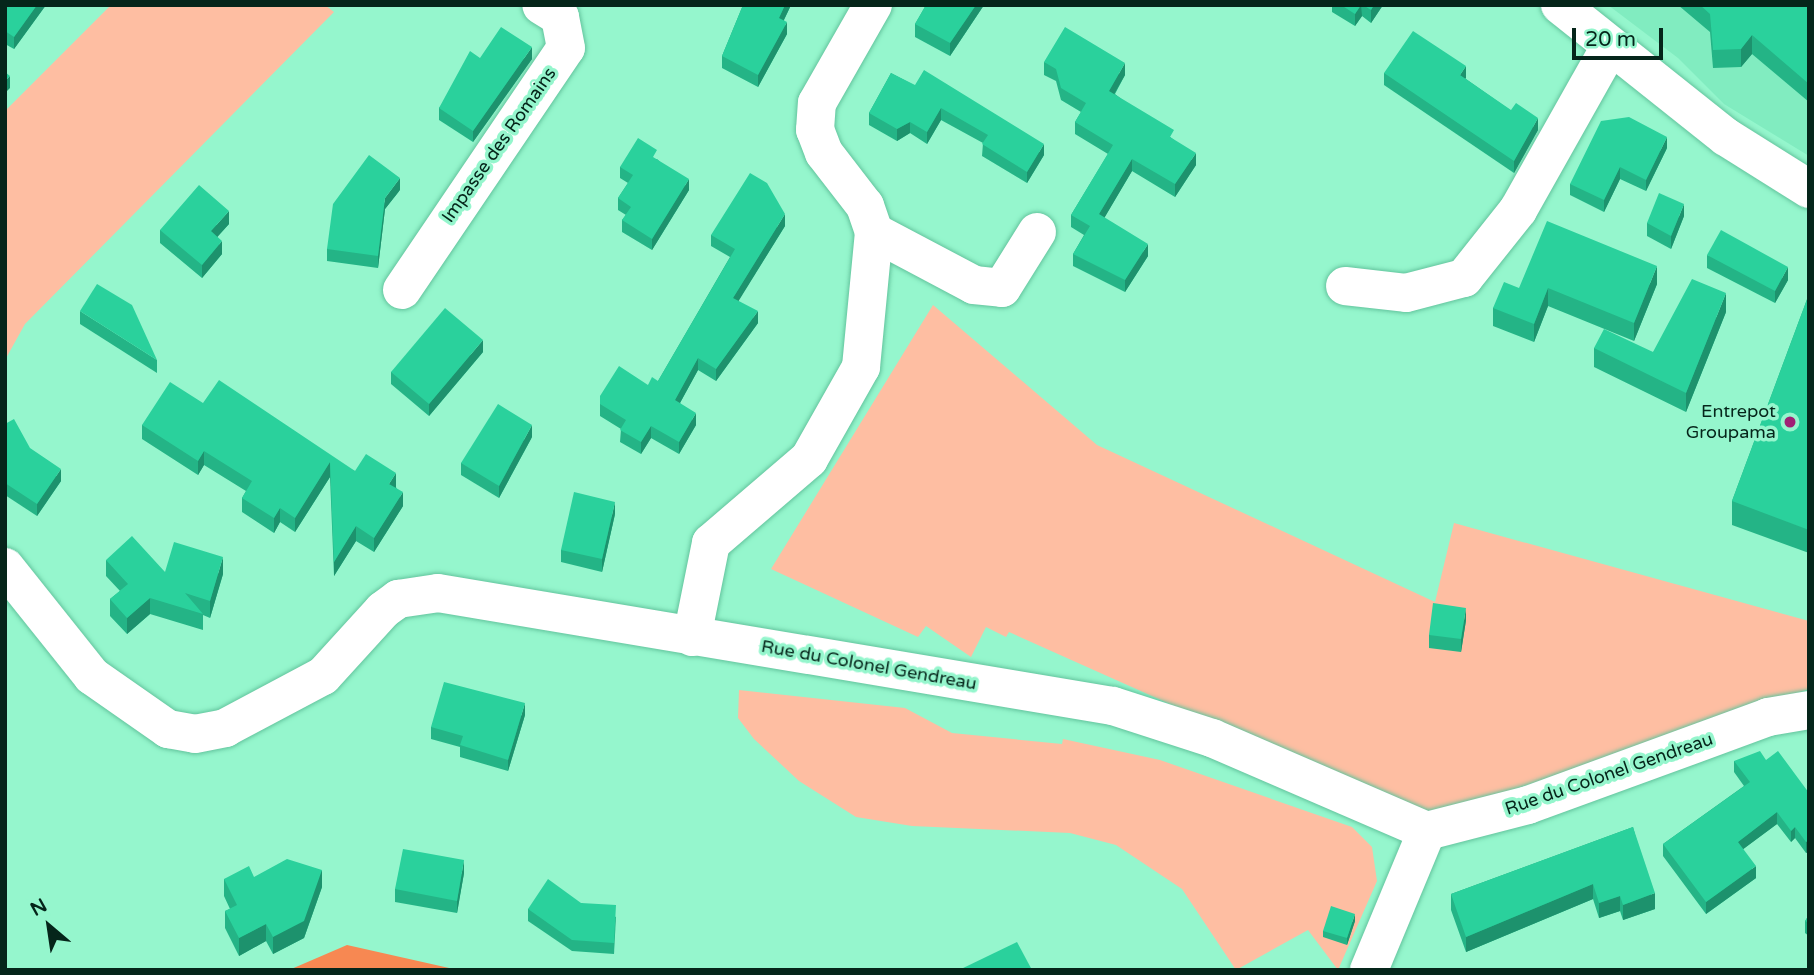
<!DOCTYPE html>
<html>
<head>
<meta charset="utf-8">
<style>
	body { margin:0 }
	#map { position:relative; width:1814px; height:975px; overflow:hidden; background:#95f6cd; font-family:"Varela Round",sans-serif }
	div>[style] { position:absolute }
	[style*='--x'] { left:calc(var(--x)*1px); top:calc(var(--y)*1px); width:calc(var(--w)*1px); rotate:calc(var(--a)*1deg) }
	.built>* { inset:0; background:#81ecc0 }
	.green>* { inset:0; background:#febea2 }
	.forest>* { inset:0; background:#f78852 }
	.roads { filter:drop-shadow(0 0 2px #63c49d) drop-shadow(0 0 2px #63c49d) }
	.minor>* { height:38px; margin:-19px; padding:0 19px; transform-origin:19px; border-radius:19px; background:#fff }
	.wall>* { inset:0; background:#24b486 }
	.shaded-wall>* { inset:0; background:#1d926d }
	.building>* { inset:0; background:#2ad19c }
	.dots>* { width:19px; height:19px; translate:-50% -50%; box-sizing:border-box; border:4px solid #95f6cd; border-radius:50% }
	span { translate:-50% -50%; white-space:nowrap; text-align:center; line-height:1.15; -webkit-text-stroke:7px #95f6cd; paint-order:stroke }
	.street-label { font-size:18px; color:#05251a }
	.poi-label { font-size:18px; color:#05251a }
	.right { translate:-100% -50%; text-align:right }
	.frame { position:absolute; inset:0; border:7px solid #05251a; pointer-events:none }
	.north { position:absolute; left:14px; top:891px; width:70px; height:70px; -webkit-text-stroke:5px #95f6cd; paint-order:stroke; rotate:331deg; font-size:19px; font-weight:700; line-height:28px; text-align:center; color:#05251a }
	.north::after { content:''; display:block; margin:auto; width:24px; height:32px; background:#05251a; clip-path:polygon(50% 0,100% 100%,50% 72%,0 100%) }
	.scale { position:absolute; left:1572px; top:28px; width:91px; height:32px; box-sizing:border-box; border:4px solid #05251a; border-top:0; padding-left:9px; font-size:21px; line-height:24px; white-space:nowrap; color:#05251a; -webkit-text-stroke:5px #95f6cd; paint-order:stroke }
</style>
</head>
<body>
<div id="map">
	<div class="built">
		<i style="clip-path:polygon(1608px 5px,1809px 5px,1809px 156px,1724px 104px,1678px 58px)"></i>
	</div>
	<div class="green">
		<i style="clip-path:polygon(111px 5px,325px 5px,334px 12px,25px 324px,5px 360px,5px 111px)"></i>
		<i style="clip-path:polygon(933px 305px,1097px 445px,1435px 602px,1454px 523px,1809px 621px,1809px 689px,1427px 819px,1009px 632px,1006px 637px,986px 627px,971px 657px,926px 626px,918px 637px,771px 569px)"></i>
		<i style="clip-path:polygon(739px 690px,905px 708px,952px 733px,1062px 744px,1063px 739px,1160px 760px,1352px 827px,1372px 847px,1377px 881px,1338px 970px,1308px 930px,1236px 970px,1182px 889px,1116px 845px,1070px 833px,912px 826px,856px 817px,799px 781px,754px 739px,738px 718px)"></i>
	</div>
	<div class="forest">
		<i style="clip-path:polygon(347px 945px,458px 970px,289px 970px)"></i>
	</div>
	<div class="roads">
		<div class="minor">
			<i style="--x:1560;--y:5;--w:212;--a:38.5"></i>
			<i style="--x:1726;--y:137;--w:98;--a:32.1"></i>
			<i style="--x:874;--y:232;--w:113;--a:27.9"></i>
			<i style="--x:974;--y:285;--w:28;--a:6"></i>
			<i style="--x:1002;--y:288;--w:66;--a:-58"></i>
			<i style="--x:1345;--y:286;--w:61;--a:6.5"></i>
			<i style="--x:1406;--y:293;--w:60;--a:-14.5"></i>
			<i style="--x:1464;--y:278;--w:87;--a:-51.5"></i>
			<i style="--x:1518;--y:210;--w:187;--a:-60.6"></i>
			<i style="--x:402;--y:290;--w:292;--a:-55.9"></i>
			<i style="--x:566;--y:48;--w:32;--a:-101"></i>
			<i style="--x:560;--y:17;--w:22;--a:-148"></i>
			<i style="--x:5;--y:567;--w:139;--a:51.4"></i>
			<i style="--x:92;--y:676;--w:93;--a:34.9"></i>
			<i style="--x:168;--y:729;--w:27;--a:10"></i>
			<i style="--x:195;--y:734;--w:31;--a:-11"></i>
			<i style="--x:225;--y:728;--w:111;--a:-28"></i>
			<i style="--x:323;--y:676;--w:89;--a:-47.7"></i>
			<i style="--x:383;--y:610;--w:19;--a:-36"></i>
			<i style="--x:398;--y:599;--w:40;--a:-8.5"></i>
			<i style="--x:438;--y:593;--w:684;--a:9.5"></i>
			<i style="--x:1113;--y:706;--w:104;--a:17.9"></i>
			<i style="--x:1212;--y:738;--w:234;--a:23.4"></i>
			<i style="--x:1427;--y:831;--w:104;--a:-14.4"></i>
			<i style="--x:1528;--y:805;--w:256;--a:-20.1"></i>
			<i style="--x:1768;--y:717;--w:42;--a:-9.7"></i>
			<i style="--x:692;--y:637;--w:96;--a:-78.6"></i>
			<i style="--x:711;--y:543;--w:129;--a:-40.6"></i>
			<i style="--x:809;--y:459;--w:106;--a:-60.5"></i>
			<i style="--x:861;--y:367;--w:136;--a:-84.5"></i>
			<i style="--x:874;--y:232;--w:28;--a:-109"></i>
			<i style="--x:865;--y:206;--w:67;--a:-127.7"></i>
			<i style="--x:824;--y:153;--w:25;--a:-111"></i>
			<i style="--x:815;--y:130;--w:27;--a:-86"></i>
			<i style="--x:817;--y:103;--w:113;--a:-60.3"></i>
			<i style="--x:1369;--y:970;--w:151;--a:-67.4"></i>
		</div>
	</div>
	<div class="wall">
		<i style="clip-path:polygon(5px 5px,46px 5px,14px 49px,5px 44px)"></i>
		<i style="clip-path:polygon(743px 5px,791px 5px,784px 20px,787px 34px,758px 87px,722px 68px,722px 56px)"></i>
		<i style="clip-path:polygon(926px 5px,984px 5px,950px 56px,915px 37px,915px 24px)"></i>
		<i style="clip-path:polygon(1332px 5px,1383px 5px,1371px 23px,1362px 16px,1355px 26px,1332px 12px)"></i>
		<i style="clip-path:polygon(1678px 5px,1809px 5px,1809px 102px,1752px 54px,1741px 67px,1713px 68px,1710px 32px)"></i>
		<i style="clip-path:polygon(480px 58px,532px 59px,473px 142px,439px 120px,439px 108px)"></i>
		<i style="clip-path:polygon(1044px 62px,1125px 75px,1115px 94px,1174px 140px,1196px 165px,1175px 197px,1132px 171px,1104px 218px,1148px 256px,1125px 292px,1073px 266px,1073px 254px,1084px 235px,1071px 227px,1071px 215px,1108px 154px,1075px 134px,1075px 122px,1081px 112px,1061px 100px,1056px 81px,1044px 75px)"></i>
		<i style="clip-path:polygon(891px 73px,1044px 155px,1027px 183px,982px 156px,983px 143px,941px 120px,927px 144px,910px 133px,897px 141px,869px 125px,869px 113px)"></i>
		<i style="clip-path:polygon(1384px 73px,1466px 79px,1538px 130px,1514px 173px,1384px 85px)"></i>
		<i style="clip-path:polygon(1667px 148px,1646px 191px,1620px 179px,1604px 212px,1570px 195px,1570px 184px)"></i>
		<i style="clip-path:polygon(657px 159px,689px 190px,652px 250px,622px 232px,622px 220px,626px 215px,618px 210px,618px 198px,628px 183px,620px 178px,620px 167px)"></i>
		<i style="clip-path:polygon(400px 190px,385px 209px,378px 268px,327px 261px,327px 249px)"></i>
		<i style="clip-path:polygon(1684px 216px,1671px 249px,1647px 236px,1647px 223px)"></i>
		<i style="clip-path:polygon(229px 224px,217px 237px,222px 254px,202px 278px,160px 243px,160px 230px)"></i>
		<i style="clip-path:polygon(785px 226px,738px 301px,758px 323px,716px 381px,698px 370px,680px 403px,696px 425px,679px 454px,651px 438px,641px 454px,620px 442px,621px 429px,600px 416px,600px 396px,648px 385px,658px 381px,730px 257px,711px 246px,711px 235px)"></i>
		<i style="clip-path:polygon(1707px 255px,1788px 280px,1775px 303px,1707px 268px)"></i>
		<i style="clip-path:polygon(1657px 284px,1634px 341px,1548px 306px,1534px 342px,1493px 326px,1493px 308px,1519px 288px)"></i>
		<i style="clip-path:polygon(1809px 294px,1809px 553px,1732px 525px,1732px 501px)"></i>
		<i style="clip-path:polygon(80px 311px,157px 360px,157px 373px,80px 324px)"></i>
		<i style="clip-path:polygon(1726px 312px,1686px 412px,1594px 367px,1594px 348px,1653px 352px)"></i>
		<i style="clip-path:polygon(483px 352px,429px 416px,391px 384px,391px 372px)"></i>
		<i style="clip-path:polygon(203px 403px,355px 471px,396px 487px,403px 506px,374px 552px,356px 541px,334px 576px,330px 477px,295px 532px,280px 522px,274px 533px,242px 512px,242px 498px,246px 491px,204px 465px,198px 475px,142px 439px,142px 425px)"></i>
		<i style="clip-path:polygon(5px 424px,61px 481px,37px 516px,5px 495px)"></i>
		<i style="clip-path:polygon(532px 437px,499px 498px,461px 475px,461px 463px)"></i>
		<i style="clip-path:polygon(615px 514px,602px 572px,561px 562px,561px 550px)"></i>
		<i style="clip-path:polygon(106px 560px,165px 572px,223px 574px,210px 618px,203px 615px,203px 630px,150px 614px,127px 634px,110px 616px,110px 599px,120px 591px,106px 576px)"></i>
		<i style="clip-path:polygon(1466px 620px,1461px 652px,1429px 648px,1429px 635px)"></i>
		<i style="clip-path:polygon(525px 715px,508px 771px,460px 757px,460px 747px,431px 739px,431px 727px)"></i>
		<i style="clip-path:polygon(1766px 760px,1809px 793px,1809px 851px,1806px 853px,1795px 838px,1791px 842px,1777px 824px,1743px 849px,1756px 878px,1706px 914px,1663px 856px,1663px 844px,1744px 786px,1734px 772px,1734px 761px)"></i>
		<i style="clip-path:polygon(1633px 827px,1655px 909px,1623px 920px,1620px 911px,1599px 918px,1593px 899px,1466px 952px,1451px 910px,1451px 894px)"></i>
		<i style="clip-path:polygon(464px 873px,457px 913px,395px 902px,395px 889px)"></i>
		<i style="clip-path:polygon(254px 877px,322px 887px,304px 938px,273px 954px,266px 941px,239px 956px,225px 928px,225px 911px,230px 909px,224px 896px,224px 879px)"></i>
		<i style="clip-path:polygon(581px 903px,616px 917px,614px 954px,572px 951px,528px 921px,528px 909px)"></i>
		<i style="clip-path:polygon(1809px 915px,1809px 936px,1805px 933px,1805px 921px)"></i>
		<i style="clip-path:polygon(1355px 921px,1347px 945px,1323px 937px,1323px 931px)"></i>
	</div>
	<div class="shaded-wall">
		<i style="clip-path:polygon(37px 5px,46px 5px,14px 49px,14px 37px)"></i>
		<i style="clip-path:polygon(785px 5px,791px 5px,779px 30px,779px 18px)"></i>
		<i style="clip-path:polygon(976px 5px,984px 5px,950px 56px,950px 43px)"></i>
		<i style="clip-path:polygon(1361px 5px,1362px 16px,1355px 26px,1355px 14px)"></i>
		<i style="clip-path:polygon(1374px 5px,1383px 5px,1371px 23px,1371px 10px)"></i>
		<i style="clip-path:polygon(787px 22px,787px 34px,758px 87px,758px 75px)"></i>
		<i style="clip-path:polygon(1752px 35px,1752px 54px,1741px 67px,1741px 49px)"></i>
		<i style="clip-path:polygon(532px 47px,532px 59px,473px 142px,473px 131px)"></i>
		<i style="clip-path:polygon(1125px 63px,1125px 75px,1109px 103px,1109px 91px)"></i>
		<i style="clip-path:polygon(1466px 66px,1466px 78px,1460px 87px,1460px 75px)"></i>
		<i style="clip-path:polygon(10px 76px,10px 88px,5px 93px,5px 81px)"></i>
		<i style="clip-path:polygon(941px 108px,941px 120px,927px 144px,927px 132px)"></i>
		<i style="clip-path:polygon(1538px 118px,1538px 130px,1514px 173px,1514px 161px)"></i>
		<i style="clip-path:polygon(910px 122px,910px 133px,897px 141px,897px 129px)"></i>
		<i style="clip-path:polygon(1667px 137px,1667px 148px,1646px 191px,1646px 180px)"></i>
		<i style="clip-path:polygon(1044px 144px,1044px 155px,1027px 183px,1027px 172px)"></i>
		<i style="clip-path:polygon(1196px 153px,1196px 165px,1175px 197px,1175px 184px)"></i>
		<i style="clip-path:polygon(1132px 159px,1132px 171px,1099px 227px,1099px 214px)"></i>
		<i style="clip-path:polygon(1620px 167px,1620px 179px,1604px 212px,1604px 200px)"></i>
		<i style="clip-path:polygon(400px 178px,400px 190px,385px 209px,378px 268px,378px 256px,385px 198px)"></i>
		<i style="clip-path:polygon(689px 179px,689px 190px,652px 250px,652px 239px)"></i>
		<i style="clip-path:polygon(1684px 204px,1684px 216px,1671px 249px,1671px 236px)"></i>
		<i style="clip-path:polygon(229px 211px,229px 224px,211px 244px,211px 231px)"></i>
		<i style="clip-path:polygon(785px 214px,785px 226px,733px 310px,733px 298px)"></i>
		<i style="clip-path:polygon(222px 241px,222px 254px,202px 278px,202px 265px)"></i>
		<i style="clip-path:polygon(1148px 244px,1148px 256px,1125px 292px,1125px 280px)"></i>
		<i style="clip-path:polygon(1657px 266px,1657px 284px,1634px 341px,1634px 323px)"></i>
		<i style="clip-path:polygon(1788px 267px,1788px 280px,1775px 303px,1775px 291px)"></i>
		<i style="clip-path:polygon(1548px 288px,1548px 306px,1534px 342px,1534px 324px)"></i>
		<i style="clip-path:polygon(1726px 293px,1726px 312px,1686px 412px,1686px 393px)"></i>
		<i style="clip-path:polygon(758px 311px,758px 323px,716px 381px,716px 369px)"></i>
		<i style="clip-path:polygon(483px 340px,483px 352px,429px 416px,429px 404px)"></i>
		<i style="clip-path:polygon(698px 358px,698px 370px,675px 412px,675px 400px)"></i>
		<i style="clip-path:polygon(696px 413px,696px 425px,679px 454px,679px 442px)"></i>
		<i style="clip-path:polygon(532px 425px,532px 437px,499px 498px,499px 486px)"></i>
		<i style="clip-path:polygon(651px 426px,651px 438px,641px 454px,641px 442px)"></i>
		<i style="clip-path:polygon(204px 451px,204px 465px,198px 475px,198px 461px)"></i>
		<i style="clip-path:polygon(330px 462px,330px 477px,295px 532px,295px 518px)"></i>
		<i style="clip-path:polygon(61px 469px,61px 481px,37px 516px,37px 504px)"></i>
		<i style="clip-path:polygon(396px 473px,396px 487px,389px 498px,389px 484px)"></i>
		<i style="clip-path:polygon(403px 492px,403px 506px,374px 552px,374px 538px)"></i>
		<i style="clip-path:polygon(615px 502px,615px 514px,602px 572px,602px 559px)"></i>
		<i style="clip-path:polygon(280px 508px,280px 522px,274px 533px,274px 518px)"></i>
		<i style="clip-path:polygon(356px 526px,356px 541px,334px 576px,334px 562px)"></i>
		<i style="clip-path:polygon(223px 557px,223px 574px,210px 618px,210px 601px)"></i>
		<i style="clip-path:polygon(150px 598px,150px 614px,127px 634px,127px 618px)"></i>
		<i style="clip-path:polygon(1466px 608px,1466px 620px,1461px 652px,1461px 639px)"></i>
		<i style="clip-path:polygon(525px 703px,525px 715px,508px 771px,508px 760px)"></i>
		<i style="clip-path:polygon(1777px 812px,1777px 824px,1738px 853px,1738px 842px)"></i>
		<i style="clip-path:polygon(1795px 827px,1795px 838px,1791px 842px,1791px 831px)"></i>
		<i style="clip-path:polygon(1809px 840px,1809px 851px,1806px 853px,1806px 842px)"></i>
		<i style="clip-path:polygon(464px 860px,464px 873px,457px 913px,457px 901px)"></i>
		<i style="clip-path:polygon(1756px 866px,1756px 878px,1706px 914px,1706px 902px)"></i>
		<i style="clip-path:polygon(322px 870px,322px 887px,304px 938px,273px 954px,273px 937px)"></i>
		<i style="clip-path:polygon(1593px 884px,1593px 899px,1466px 952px,1466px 937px)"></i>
		<i style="clip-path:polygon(1655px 893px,1655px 909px,1623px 920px,1623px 905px)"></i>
		<i style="clip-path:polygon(1620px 896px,1620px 911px,1599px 918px,1599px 903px)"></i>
		<i style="clip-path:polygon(1355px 914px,1355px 921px,1347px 945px,1347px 938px)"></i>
		<i style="clip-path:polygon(266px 924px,266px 941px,239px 956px,239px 938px)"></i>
	</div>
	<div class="building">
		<i style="clip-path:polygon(5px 5px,37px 5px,14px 37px,5px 31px)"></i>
		<i style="clip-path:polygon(743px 5px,785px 5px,779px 18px,787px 22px,758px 75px,722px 56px)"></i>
		<i style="clip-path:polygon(926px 5px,976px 5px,950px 43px,915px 24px)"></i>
		<i style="clip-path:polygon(1341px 5px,1361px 5px,1355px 14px)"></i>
		<i style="clip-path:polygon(1363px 5px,1374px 5px,1371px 10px)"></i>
		<i style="clip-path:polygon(1700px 5px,1809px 5px,1809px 84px,1752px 35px,1741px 49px,1713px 50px,1710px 14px)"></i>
		<i style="clip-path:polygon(501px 27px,532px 47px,473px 131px,439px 108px,470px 51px,480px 58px)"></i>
		<i style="clip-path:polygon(1065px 27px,1125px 63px,1109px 91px,1174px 130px,1170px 137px,1196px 153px,1175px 184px,1132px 159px,1099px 214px,1148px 244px,1125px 280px,1073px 254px,1090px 226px,1071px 215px,1113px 145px,1075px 122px,1086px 103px,1061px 88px,1056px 69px,1044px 62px)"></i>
		<i style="clip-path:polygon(1413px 31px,1466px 66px,1460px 75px,1511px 110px,1516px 103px,1538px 118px,1514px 161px,1384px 73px)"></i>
		<i style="clip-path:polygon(924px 70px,1044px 144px,1027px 172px,982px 144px,988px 135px,941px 108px,927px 132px,910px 122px,897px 129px,869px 113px,891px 73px,915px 85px)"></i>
		<i style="clip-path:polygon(5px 72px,10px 76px,5px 81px)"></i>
		<i style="clip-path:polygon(1629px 117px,1667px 137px,1646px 180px,1620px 167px,1604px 200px,1570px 184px,1601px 121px)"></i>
		<i style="clip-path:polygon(638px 138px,657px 150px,653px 157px,689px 179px,652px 239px,622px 220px,631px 207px,618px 198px,633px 175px,620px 167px)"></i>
		<i style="clip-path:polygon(369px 155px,400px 178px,385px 198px,378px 256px,327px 249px,333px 204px)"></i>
		<i style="clip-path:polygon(750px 173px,767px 183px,785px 214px,733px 298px,758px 311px,716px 369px,698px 358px,675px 400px,696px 413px,679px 442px,651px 426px,641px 442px,620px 430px,626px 420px,600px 404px,600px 396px,619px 366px,648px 385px,652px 377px,658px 381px,735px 249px,711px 235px)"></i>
		<i style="clip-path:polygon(199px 185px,229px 211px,211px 231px,222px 241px,202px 265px,160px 230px)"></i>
		<i style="clip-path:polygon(1659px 193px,1684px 204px,1671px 236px,1647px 223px)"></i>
		<i style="clip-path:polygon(1547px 221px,1657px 266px,1634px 323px,1548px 288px,1534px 324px,1493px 308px,1504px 282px,1519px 288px)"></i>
		<i style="clip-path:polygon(1721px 230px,1788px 267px,1775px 291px,1707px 255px)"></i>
		<i style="clip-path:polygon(1692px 279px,1726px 293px,1686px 393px,1594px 348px,1604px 329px,1653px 352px)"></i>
		<i style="clip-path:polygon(97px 284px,132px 305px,157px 360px,80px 311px)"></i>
		<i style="clip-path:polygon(1809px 294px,1809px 530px,1732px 501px)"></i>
		<i style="clip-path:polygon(445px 308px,483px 340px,429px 404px,391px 372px)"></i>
		<i style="clip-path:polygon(219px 380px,355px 471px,366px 454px,396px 473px,389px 484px,403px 492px,374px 538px,356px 526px,334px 562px,330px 462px,295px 518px,280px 508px,274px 518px,242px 498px,252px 481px,204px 451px,198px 461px,142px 425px,170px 382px,203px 403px)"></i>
		<i style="clip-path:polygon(498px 404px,532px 425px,499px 486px,461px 463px)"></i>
		<i style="clip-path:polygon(14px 419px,30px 448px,61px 469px,37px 504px,5px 483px,5px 424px)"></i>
		<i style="clip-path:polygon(574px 492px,615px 502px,602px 559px,561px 550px)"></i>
		<i style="clip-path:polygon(132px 536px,165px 572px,174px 542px,223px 557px,210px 601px,185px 593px,203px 614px,150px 598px,127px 618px,110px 599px,128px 584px,106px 560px)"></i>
		<i style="clip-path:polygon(1433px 603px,1466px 608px,1461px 639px,1429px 635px)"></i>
		<i style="clip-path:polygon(444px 682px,525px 703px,508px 760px,460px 745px,463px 736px,431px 727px)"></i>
		<i style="clip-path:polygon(1760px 751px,1766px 760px,1778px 751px,1809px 793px,1809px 840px,1806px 842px,1795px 827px,1791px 831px,1777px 812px,1738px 842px,1756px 866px,1706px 902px,1663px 844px,1750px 782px,1734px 761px)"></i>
		<i style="clip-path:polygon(1633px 827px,1655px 893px,1623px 905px,1620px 896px,1599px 903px,1593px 884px,1466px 937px,1451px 894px)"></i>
		<i style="clip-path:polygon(403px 849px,464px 860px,457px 901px,395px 889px)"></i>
		<i style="clip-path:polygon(287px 859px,322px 870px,304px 921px,273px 937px,266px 924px,239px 938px,225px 911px,237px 905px,224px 879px,249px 866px,254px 877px)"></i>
		<i style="clip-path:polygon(548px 879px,581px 903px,616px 905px,614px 943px,572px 940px,528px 909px)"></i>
		<i style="clip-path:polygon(1331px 906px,1355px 914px,1347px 938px,1323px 931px)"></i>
		<i style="clip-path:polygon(1809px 915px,1809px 923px,1805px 921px)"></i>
		<i style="clip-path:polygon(1017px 942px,1032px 970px,959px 970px)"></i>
	</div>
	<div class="dots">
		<i style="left:1790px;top:422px;background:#a02175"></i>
	</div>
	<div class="street-label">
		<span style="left:499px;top:145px;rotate:-55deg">Impasse des Romains</span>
		<span style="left:869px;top:665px;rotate:10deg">Rue du Colonel Gendreau</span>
		<span style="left:1609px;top:774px;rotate:-19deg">Rue du Colonel Gendreau</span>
	</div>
	<div class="poi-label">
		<span class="right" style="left:1776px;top:422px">Entrepot<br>Groupama</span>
	</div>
	<div class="frame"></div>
	<div class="north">N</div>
	<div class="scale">20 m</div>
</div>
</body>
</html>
